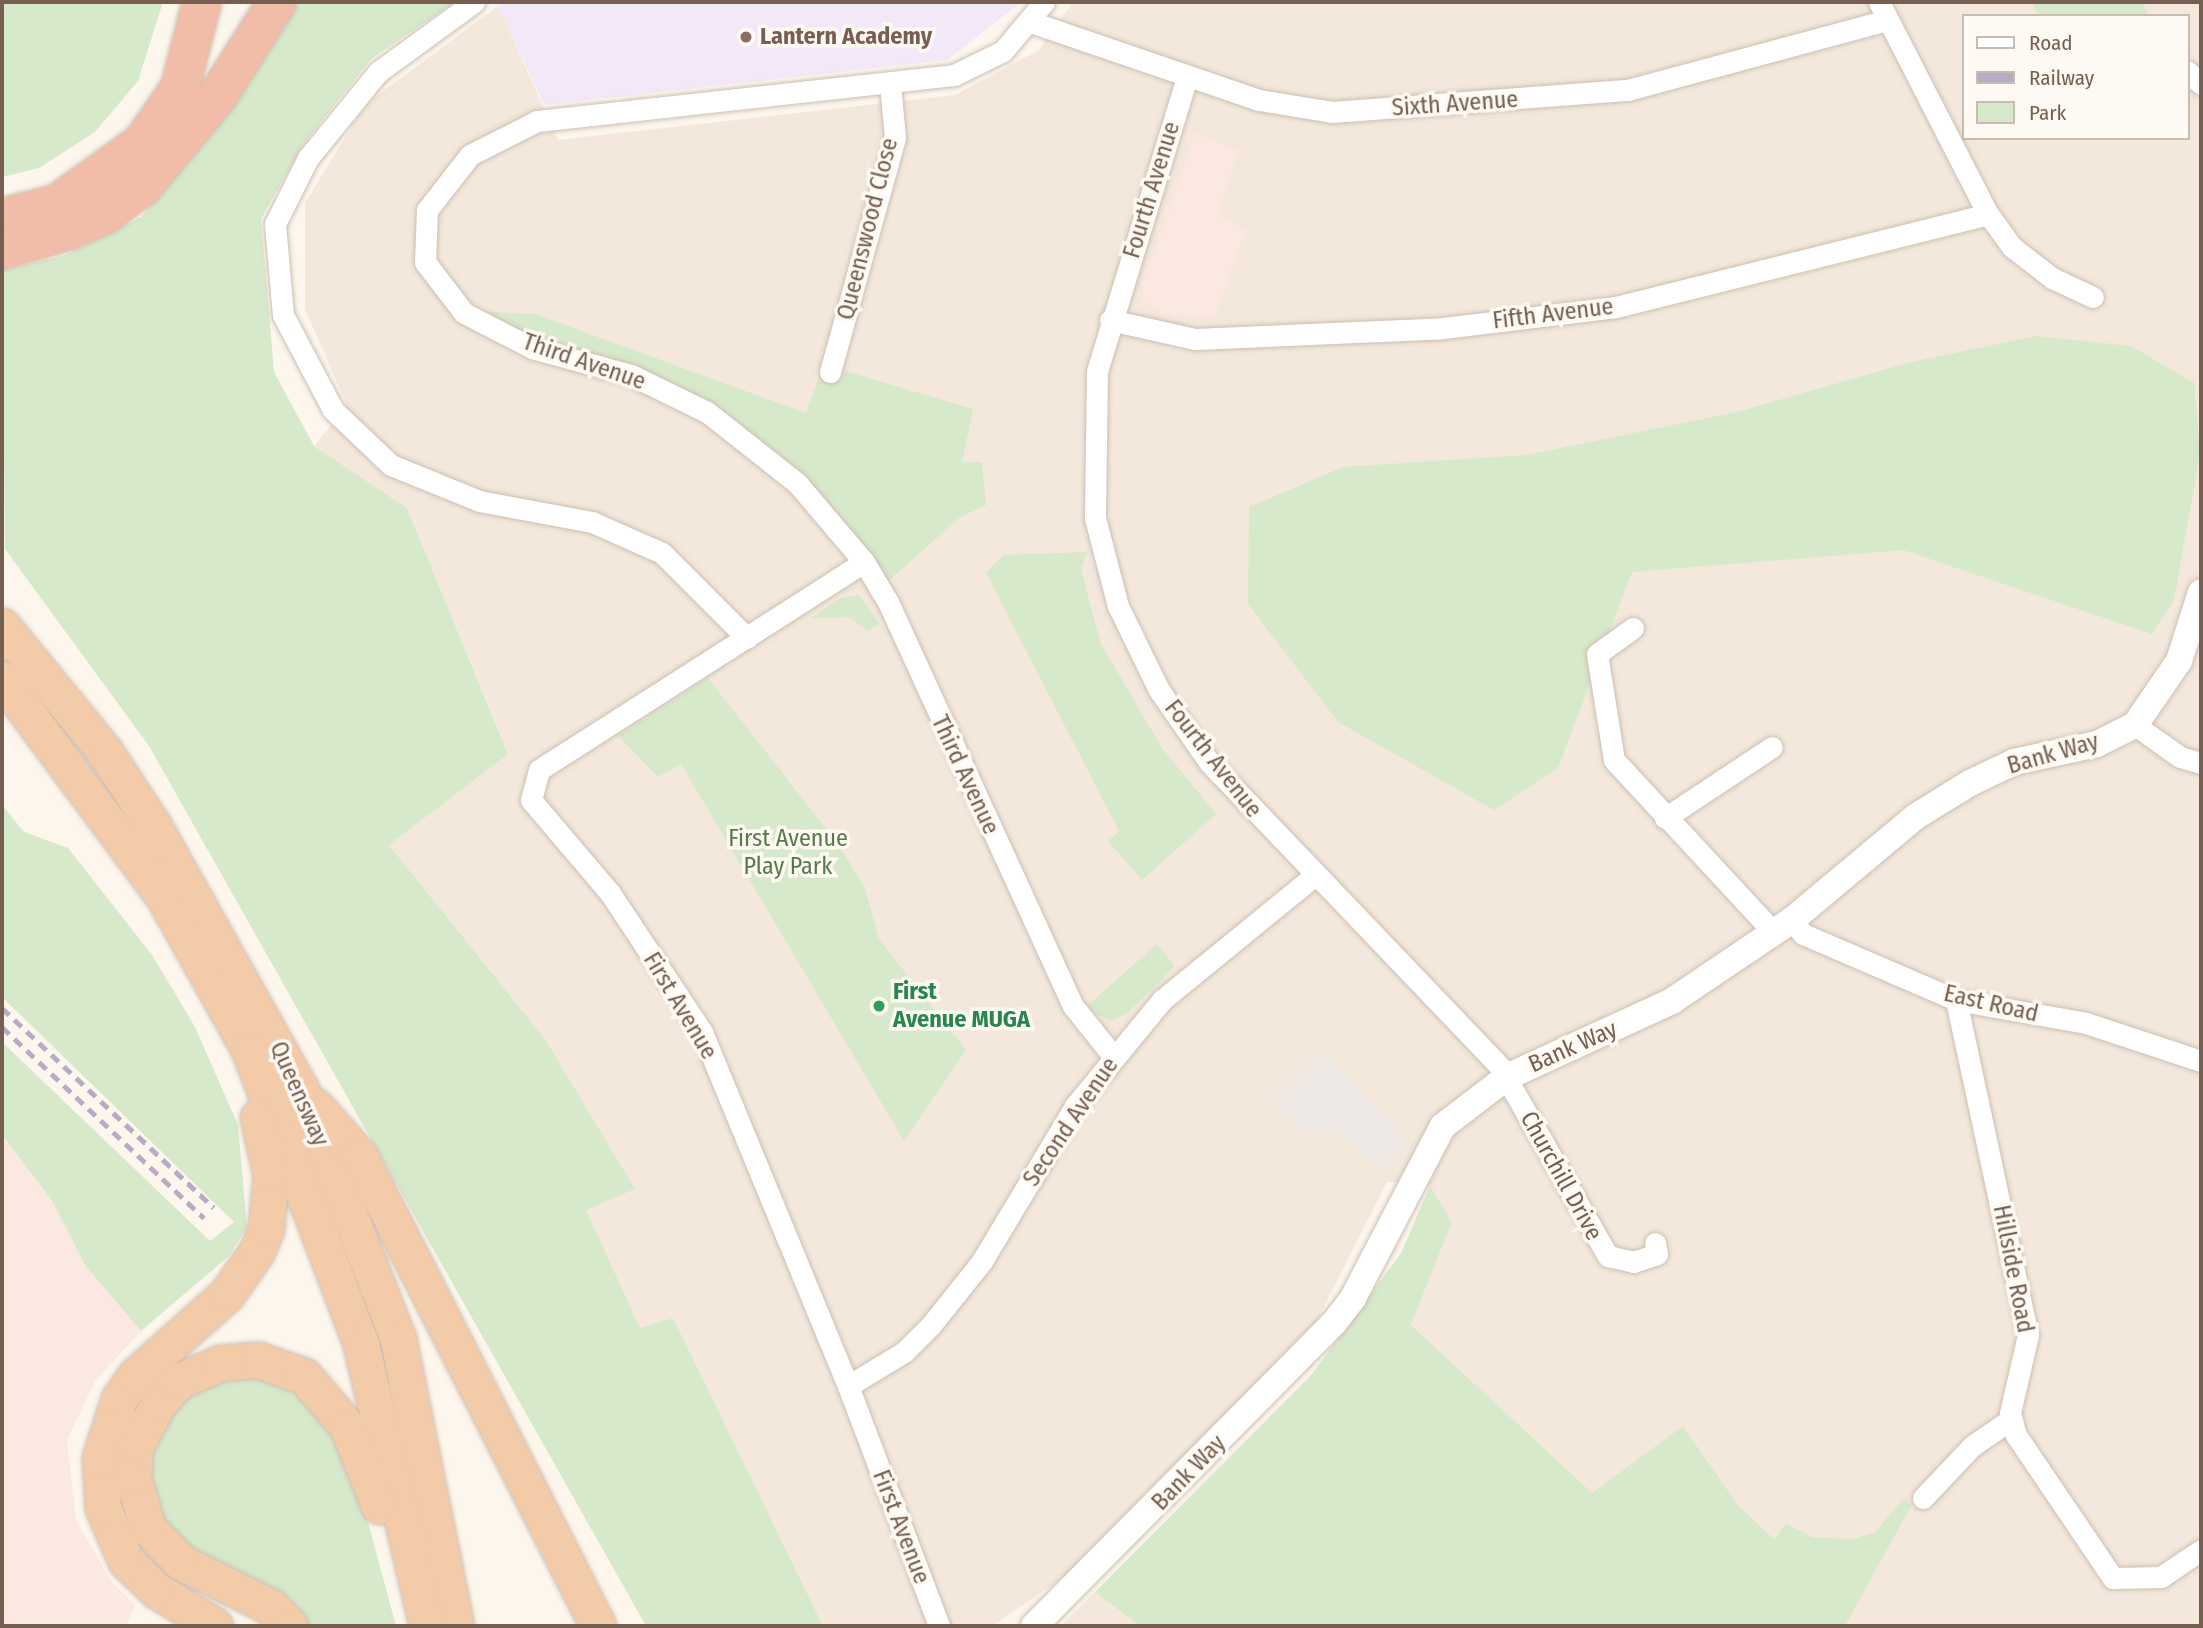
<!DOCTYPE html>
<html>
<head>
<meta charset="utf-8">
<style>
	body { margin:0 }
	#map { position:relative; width:2203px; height:1628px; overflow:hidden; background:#fcf6ec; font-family:"Fira Sans Condensed",sans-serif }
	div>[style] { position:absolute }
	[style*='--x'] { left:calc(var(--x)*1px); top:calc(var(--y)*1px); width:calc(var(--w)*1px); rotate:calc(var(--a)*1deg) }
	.residential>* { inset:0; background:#f3e8db }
	.commercial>* { inset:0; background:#fbe9e1 }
	.industrial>* { inset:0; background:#eee9e4 }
	.education>* { inset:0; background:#f3e8f8 }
	.green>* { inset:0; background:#d7e9cb }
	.roads { filter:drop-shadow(0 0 2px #cebeb2) drop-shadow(0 0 2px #cebeb2) }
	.minor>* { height:21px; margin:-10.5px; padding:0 10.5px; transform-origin:10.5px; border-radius:10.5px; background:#fff }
	.tertiary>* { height:26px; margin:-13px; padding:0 13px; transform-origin:13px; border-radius:13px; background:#fff }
	.trunk>* { height:35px; margin:-17.5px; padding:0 17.5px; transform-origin:17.5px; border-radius:17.5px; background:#f3cba9 }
	.motorway>* { height:38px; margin:-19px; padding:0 19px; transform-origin:19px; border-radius:19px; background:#f1bca8 }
	.rail>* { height:5px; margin-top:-2.5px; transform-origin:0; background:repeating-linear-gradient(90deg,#b9aac6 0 10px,transparent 0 17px) }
	.dots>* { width:19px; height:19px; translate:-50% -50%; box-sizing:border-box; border:4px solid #fefaf3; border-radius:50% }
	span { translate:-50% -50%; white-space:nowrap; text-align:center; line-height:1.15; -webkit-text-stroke:7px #fefaf3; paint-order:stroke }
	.education-label { font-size:24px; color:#785e54; font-weight:700 }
	.left { translate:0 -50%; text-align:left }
	.street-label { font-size:24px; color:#765e50 }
	.park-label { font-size:24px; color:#567b48 }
	.leisure-label { font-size:24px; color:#27864d; font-weight:700 }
	.frame { position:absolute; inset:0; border:4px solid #765e50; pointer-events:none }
	.legend { position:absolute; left:1962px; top:14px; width:228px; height:126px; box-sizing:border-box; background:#fefaf3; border:2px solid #c8bcb2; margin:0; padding:9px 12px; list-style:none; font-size:21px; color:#765e50 }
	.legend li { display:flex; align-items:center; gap:14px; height:35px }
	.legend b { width:35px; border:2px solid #c8bcb2 }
</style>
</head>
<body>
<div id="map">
	<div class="residential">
		<i style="clip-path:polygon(evenodd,1073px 2px,2201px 2px,2201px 1626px,1845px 1626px,1903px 1500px,1875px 1532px,1852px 1539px,1812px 1537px,1786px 1523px,1774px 1539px,1738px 1505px,1683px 1426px,1592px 1494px,1411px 1325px,1452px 1222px,1430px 1186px,1387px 1182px,1315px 1324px,1064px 1577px,992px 1626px,823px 1626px,673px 1319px,640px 1328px,585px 1210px,634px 1189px,545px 1039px,389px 845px,508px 753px,407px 508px,314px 446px,347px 405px,305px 309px,305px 203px,366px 104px,498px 6px,558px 140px,955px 95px,1039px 50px,1073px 2px,1963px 16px,2187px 16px,2187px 138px,1963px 138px,1963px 16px,1073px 2px,1195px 132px,1237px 151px,1217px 214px,1195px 132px,1073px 2px,1322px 1051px,1338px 1132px,1307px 1132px,1271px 1103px,1322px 1051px)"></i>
		<i style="clip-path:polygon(1095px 1592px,1140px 1626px,1061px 1626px)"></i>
	</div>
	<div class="commercial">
		<i style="clip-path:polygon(1196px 132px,1238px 151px,1217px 213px,1246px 231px,1214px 319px,1161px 313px,1143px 299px,1142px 284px)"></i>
		<i style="clip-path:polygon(2px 1135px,51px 1199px,86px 1267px,141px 1331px,95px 1381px,67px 1440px,76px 1520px,111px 1581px,135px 1605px,127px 1626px,2px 1626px)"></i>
	</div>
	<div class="industrial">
		<i style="clip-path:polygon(1323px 1050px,1408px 1141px,1383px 1172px,1338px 1132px,1307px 1132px,1271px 1103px)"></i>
	</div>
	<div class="education">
		<i style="clip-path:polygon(496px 2px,1022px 2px,947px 60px,544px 105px)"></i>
	</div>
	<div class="green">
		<i style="clip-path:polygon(2px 2px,163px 2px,138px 81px,95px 132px,39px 168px,2px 177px)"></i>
		<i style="clip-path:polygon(294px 2px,455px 2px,371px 59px,302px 146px,261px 219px,274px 372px,314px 446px,407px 508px,508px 754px,389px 845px,545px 1039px,635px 1189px,586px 1210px,640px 1328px,673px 1318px,823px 1626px,646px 1626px,149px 746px,5px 549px,2px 270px,66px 255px,141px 217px,193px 153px)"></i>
		<i style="clip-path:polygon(2032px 2px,2142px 2px,2149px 16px,2039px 16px)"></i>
		<i style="clip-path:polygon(474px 311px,535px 314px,806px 413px,820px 374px,841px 381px,845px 371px,973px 409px,962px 462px,982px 462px,986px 505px,959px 518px,886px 583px,727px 416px,529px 340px)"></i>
		<i style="clip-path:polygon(2036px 336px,2131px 346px,2194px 383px,2200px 453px,2174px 600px,2152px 634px,1903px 550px,1632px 572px,1558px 768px,1494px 810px,1338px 722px,1248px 604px,1249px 507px,1343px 467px,1526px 455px,1737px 412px,1911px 362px)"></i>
		<i style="clip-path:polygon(1087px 552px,1081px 568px,1100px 642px,1162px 748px,1216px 814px,1142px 880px,1108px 841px,1119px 831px,986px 573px,1003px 555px)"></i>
		<i style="clip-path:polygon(859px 595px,880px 624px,868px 631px,849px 617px,811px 618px,840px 598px)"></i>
		<i style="clip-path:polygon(708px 678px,838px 844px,865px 888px,879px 939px,966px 1050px,904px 1141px,681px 764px,658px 777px,618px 736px)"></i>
		<i style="clip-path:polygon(2px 805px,24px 832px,68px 848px,152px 955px,195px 1027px,238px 1125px,247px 1227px,229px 1256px,141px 1331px,86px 1267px,51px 1199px,2px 1135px,2px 1042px,210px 1241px,234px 1222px,2px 997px)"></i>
		<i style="clip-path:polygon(1157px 944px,1175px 966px,1129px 1012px,1112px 1021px,1098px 1015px,1088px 1005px)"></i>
		<i style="clip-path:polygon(1430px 1186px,1452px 1222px,1411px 1325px,1592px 1493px,1683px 1426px,1738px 1505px,1774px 1539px,1786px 1523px,1812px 1537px,1852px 1539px,1875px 1532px,1903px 1499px,1912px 1504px,1845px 1626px,1140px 1626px,1095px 1592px,1312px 1374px,1401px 1253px)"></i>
		<i style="clip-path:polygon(238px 1371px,311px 1396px,353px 1466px,396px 1626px,305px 1626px,190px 1553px,151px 1504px,149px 1443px,173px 1403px)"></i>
	</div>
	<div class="roads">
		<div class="minor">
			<i style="--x:474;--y:2;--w:119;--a:143.9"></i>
			<i style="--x:378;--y:72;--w:111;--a:129.1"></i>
			<i style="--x:308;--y:158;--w:74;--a:116.6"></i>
			<i style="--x:275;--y:224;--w:91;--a:85"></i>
			<i style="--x:283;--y:315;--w:107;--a:62.2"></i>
			<i style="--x:333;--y:410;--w:80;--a:43.5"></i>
			<i style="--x:391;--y:465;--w:95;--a:22.2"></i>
			<i style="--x:479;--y:501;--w:115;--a:10.5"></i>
			<i style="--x:592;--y:522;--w:77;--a:23.9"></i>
			<i style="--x:662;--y:553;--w:120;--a:45"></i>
			<i style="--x:1044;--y:2;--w:64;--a:129.9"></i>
			<i style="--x:1003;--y:51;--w:55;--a:153.9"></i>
			<i style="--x:954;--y:75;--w:420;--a:173.7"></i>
			<i style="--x:537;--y:121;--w:75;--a:153.1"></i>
			<i style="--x:470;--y:155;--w:70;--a:128"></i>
			<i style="--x:427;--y:210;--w:52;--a:92.2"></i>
			<i style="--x:425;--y:262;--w:64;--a:52.6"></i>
			<i style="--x:464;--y:313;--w:76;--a:27.2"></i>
			<i style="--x:532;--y:348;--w:103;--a:15.3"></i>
			<i style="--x:631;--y:375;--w:85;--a:26"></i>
			<i style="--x:707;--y:412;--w:115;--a:38.3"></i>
			<i style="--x:797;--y:483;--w:104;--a:49.7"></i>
			<i style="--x:864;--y:562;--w:47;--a:59"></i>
			<i style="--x:888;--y:602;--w:444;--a:65.4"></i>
			<i style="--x:1073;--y:1006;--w:64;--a:51.3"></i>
			<i style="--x:1879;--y:2;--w:238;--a:62.8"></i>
			<i style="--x:1988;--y:214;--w:41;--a:54"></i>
			<i style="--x:2012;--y:247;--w:51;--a:37.8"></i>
			<i style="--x:2052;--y:278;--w:45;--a:24.9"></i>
			<i style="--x:1028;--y:21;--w:244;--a:18.9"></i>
			<i style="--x:1259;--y:100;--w:74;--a:9.3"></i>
			<i style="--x:1332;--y:112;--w:297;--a:-4.3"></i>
			<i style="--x:1628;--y:90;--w:268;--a:-15.1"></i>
			<i style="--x:2187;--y:71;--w:19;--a:43"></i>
			<i style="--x:1187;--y:77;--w:307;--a:107"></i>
			<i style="--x:1097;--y:371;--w:147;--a:90.8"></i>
			<i style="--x:1095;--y:518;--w:91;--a:75.4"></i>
			<i style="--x:1118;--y:606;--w:93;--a:64"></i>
			<i style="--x:1159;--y:690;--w:88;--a:55.2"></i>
			<i style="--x:1209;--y:762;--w:422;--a:46.3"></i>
			<i style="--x:1500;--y:1067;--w:218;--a:60.3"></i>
			<i style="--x:1608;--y:1256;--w:26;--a:13"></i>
			<i style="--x:1633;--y:1262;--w:25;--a:-18"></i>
			<i style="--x:1657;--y:1254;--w:11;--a:-100"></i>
			<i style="--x:1110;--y:320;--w:87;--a:12.6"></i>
			<i style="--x:1195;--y:339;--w:248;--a:-2.5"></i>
			<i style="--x:1443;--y:328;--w:174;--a:-6.9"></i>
			<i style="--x:1616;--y:307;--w:383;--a:-14"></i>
			<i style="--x:830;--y:372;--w:243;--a:-74.5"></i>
			<i style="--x:895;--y:138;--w:54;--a:-95.3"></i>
			<i style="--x:864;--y:562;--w:386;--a:147.4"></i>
			<i style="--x:539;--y:770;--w:31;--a:105"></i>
			<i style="--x:531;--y:800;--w:122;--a:49.7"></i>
			<i style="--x:610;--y:893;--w:167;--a:56.5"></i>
			<i style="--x:702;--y:1032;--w:383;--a:67.6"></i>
			<i style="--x:848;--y:1386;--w:257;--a:69.2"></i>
			<i style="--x:1633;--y:628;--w:44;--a:144.2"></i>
			<i style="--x:1597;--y:654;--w:107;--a:80.9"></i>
			<i style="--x:1614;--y:760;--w:236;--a:47.2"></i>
			<i style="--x:2135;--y:725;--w:55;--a:35.4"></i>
			<i style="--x:2180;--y:757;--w:22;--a:16"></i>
			<i style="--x:1665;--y:818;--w:128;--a:-33.6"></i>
			<i style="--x:1792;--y:920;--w:18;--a:52"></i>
			<i style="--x:1803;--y:934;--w:167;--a:23.3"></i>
			<i style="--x:1956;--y:1000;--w:132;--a:10"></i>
			<i style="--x:2086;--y:1023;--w:121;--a:18.3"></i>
			<i style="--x:1956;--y:1000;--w:343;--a:77.9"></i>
			<i style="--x:2028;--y:1335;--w:80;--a:103"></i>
			<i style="--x:2010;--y:1413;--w:23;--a:75"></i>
			<i style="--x:2016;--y:1435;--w:173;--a:55.9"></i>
			<i style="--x:2113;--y:1578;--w:48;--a:-1.2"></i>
			<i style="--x:2161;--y:1577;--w:48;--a:-34"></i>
			<i style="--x:848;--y:1386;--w:66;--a:-31.3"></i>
			<i style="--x:904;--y:1352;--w:38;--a:-45"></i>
			<i style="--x:931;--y:1325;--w:82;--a:-51.4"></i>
			<i style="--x:982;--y:1261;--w:181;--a:-59"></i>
			<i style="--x:1075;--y:1106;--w:137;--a:-50.6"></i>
			<i style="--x:1162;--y:1000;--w:198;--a:-39.2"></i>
			<i style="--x:1923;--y:1498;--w:71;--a:-46.7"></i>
			<i style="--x:1972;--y:1446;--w:46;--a:-34.4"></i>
		</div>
		<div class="tertiary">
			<i style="--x:1034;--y:1626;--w:425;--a:-45.3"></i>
			<i style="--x:1333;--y:1324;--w:33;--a:-52"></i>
			<i style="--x:1353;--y:1298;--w:194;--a:-62.4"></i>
			<i style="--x:1443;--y:1126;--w:81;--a:-37.4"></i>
			<i style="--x:1507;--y:1077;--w:182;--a:-24.7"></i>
			<i style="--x:1672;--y:1001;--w:145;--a:-34"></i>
			<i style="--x:1792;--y:920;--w:160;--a:-39.9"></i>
			<i style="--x:1915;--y:817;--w:65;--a:-31.7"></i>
			<i style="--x:1970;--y:783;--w:49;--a:-25.5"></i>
			<i style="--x:2014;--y:762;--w:85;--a:-12.2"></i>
			<i style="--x:2097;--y:744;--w:42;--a:-26.6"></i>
			<i style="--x:2135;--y:725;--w:78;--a:-55.5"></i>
			<i style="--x:2179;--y:661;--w:72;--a:-72.3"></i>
		</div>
		<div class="trunk">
			<i style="--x:2;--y:626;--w:163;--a:50.7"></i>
			<i style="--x:105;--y:752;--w:90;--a:56.8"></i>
			<i style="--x:154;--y:827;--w:301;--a:60.8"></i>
			<i style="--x:301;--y:1090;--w:267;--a:68.7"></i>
			<i style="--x:398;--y:1339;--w:293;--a:78.6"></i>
			<i style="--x:2;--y:679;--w:272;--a:53.4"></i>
			<i style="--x:164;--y:897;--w:174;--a:60.8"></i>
			<i style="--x:249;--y:1049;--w:316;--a:69.2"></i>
			<i style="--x:361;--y:1344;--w:290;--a:76.8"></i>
			<i style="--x:315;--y:1106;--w:66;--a:48.1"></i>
			<i style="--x:359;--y:1155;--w:528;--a:63.1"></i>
			<i style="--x:215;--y:1626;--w:69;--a:-148.6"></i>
			<i style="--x:156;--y:1590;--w:42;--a:-136"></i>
			<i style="--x:126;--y:1561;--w:58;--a:-113.5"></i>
			<i style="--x:103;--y:1508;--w:50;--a:-93.4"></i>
			<i style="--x:100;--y:1458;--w:62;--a:-72.1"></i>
			<i style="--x:119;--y:1399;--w:28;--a:-55"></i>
			<i style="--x:135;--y:1376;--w:123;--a:-41.7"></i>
			<i style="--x:227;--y:1294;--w:52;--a:-55.1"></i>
			<i style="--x:257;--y:1251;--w:24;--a:-68"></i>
			<i style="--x:266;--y:1229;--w:54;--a:-84.7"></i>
			<i style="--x:271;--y:1175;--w:59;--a:-102.6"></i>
			<i style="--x:290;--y:1626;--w:27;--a:-135"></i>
			<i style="--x:271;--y:1607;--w:101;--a:-153.4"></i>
			<i style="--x:181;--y:1562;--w:47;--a:-134.1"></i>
			<i style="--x:148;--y:1528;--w:52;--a:-106.7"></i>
			<i style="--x:133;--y:1478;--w:31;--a:-86"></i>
			<i style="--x:135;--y:1447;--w:49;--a:-61.9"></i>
			<i style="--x:158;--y:1404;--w:31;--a:-48"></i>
			<i style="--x:179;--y:1381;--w:45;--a:-23.7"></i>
			<i style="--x:220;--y:1363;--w:38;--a:-5"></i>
			<i style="--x:258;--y:1360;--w:49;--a:19.2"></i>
			<i style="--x:304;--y:1376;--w:66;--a:49.3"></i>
			<i style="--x:347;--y:1426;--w:86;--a:68.2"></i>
		</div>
		<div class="motorway">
			<i style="--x:2;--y:218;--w:57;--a:-14.3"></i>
			<i style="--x:57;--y:204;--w:105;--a:-35.7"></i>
			<i style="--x:142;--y:143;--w:67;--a:-55.4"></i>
			<i style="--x:180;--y:88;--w:89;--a:-75.7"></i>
			<i style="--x:2;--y:250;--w:69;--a:-16.1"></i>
			<i style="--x:68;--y:231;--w:42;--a:-24.1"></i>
			<i style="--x:106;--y:214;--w:46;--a:-37.1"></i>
			<i style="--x:143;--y:186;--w:116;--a:-50.3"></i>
			<i style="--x:217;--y:97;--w:112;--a:-57.7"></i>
		</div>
	</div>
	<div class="rail">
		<i style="--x:2;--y:1008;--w:291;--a:43.3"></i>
		<i style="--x:2;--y:1027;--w:278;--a:43.4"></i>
	</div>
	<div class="dots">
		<i style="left:746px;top:37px;background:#8d6e63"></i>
		<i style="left:879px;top:1006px;background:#2e9e5b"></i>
	</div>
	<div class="education-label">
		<span class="left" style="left:760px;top:37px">Lantern Academy</span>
	</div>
	<div class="street-label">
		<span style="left:1455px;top:104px;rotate:-4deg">Sixth Avenue</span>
		<span style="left:1152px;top:190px;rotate:-73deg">Fourth Avenue</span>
		<span style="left:868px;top:229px;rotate:-76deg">Queenswood Close</span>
		<span style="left:1553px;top:314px;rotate:-7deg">Fifth Avenue</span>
		<span style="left:584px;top:362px;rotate:19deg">Third Avenue</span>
		<span style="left:2053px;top:754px;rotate:-16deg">Bank Way</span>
		<span style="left:1213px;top:759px;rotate:52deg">Fourth Avenue</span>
		<span style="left:965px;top:775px;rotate:65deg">Third Avenue</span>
		<span style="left:1991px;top:1004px;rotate:13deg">East Road</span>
		<span style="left:680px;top:1006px;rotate:59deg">First Avenue</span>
		<span style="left:1573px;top:1047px;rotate:-24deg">Bank Way</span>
		<span style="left:299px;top:1094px;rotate:66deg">Queensway</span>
		<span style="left:1071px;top:1122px;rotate:-56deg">Second Avenue</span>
		<span style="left:1561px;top:1176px;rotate:61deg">Churchill Drive</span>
		<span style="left:2013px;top:1269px;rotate:79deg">Hillside Road</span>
		<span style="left:1189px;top:1473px;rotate:-46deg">Bank Way</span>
		<span style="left:901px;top:1527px;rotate:69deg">First Avenue</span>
	</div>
	<div class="park-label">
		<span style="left:788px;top:853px">First Avenue<br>Play Park</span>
	</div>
	<div class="leisure-label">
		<span class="left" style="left:893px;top:1006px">First<br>Avenue MUGA</span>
	</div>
	<div class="frame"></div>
	<ul class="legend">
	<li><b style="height:9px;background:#fff"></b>Road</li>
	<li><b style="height:9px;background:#b9aac6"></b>Railway</li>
	<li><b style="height:19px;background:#d7e9cb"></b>Park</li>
	</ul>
</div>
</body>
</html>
